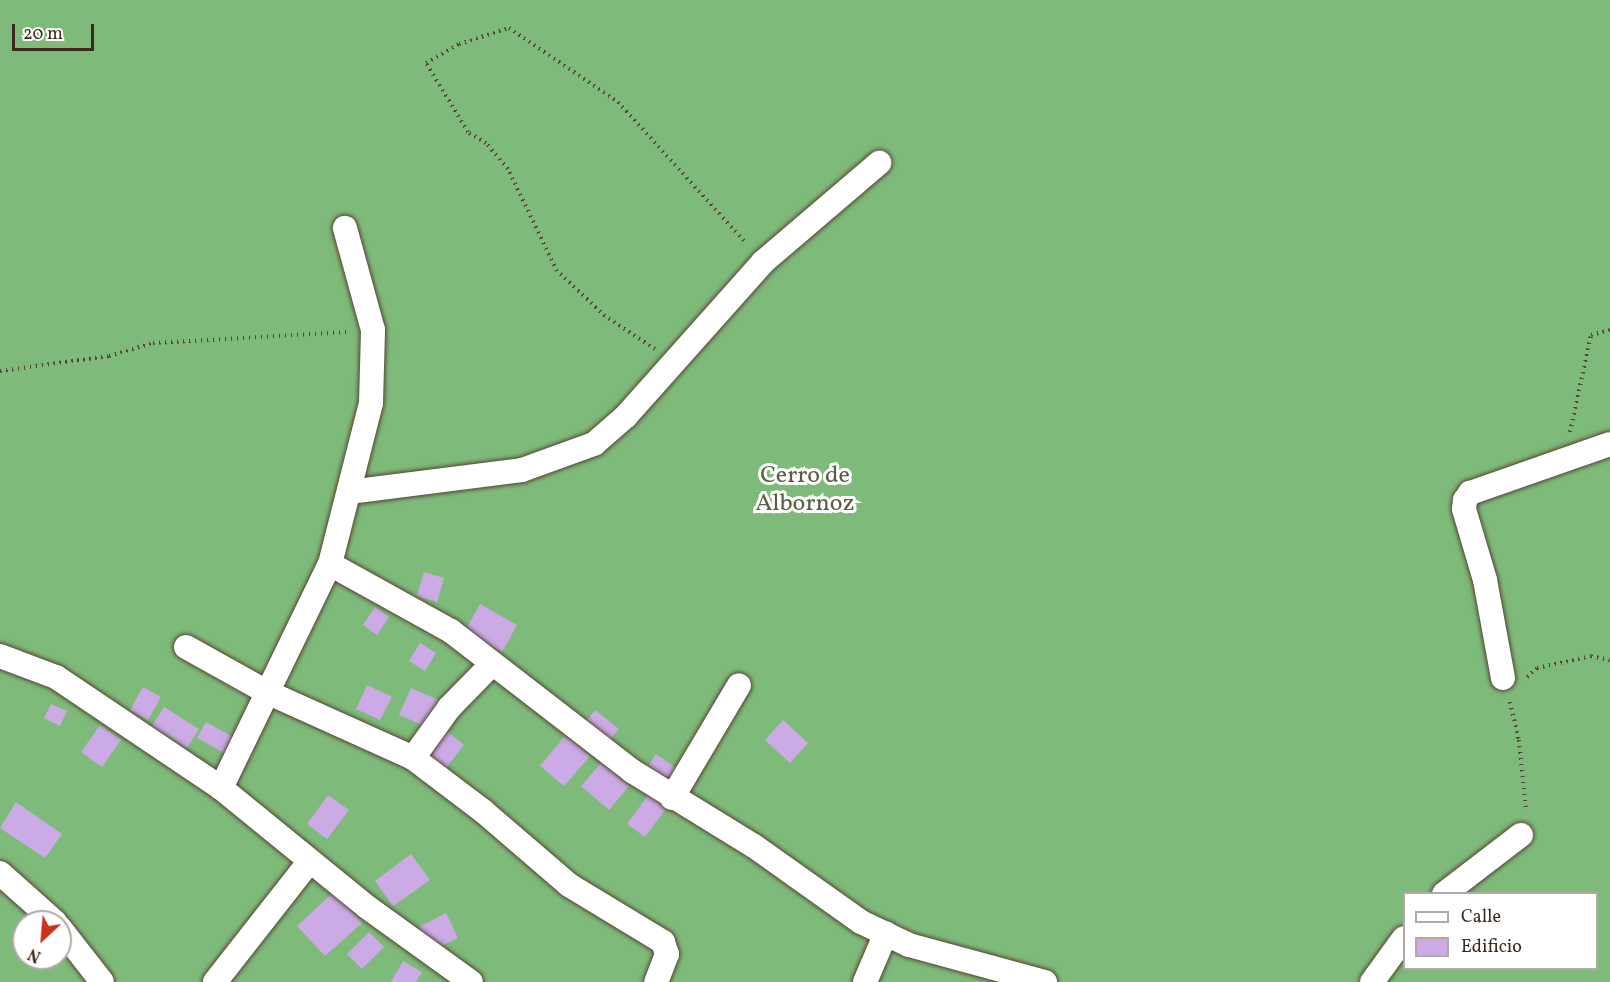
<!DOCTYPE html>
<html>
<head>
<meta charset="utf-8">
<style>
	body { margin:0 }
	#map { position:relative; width:1610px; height:982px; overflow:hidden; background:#eddebb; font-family:Vollkorn,serif }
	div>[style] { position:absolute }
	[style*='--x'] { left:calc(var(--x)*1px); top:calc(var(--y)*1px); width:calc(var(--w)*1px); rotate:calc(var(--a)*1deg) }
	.forest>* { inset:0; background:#7ebb7a }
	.building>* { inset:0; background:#cbaae5 }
	.path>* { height:4px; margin-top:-2px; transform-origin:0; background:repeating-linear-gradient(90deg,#564536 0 1.5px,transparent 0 6px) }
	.roads { filter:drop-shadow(0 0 2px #564536) drop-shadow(0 0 2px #564536) }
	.street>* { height:24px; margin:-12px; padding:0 12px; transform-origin:12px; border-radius:12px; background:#fff }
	span { translate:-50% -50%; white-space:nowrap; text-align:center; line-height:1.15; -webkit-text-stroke:6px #fff; paint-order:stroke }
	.park-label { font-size:24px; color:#595f40 }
	.legend { position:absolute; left:1403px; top:892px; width:195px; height:78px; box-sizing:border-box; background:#fff; border:2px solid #b1aaa5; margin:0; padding:8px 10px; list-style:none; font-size:18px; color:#3b2a1e }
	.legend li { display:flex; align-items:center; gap:12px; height:30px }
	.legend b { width:30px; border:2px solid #b1aaa5 }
	.north { position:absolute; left:12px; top:910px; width:60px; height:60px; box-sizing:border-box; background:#fff; border:2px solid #b1aaa5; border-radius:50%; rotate:206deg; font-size:16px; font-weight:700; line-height:24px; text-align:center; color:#3b2a1e }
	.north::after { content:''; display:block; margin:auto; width:21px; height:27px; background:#c8321e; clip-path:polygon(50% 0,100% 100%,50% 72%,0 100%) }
	.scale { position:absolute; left:12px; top:24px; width:82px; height:27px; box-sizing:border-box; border:3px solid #3b2a1e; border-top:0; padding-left:8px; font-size:18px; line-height:21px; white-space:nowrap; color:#3b2a1e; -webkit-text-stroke:4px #fff; paint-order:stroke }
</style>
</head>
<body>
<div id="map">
	<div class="forest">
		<i style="clip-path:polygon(evenodd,0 0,1610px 0,1610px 982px,0 982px,0 0,1404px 894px,1596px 894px,1596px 968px,1404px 968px,1404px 894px,0 0,24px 922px,60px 922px,60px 958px,24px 958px,24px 922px)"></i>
	</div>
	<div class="building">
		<i style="clip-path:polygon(424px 572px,444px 578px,437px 602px,417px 596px)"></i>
		<i style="clip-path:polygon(480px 604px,517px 625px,502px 652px,465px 631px)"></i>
		<i style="clip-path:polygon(375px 607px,389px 617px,377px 635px,363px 625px)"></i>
		<i style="clip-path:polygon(420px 643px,436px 653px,425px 671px,409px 661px)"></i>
		<i style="clip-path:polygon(367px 685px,392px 697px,380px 720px,356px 709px)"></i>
		<i style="clip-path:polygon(143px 687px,161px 697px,148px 720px,130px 710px)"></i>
		<i style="clip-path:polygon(411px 688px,438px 700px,427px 727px,399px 715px)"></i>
		<i style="clip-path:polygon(51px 704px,67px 711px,60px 726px,44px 718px)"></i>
		<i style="clip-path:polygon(164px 707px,199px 729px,187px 748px,152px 726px)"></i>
		<i style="clip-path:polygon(595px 710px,619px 729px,608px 742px,585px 723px)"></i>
		<i style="clip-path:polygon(783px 720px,808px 743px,790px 763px,765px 740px)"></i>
		<i style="clip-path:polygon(206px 722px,239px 740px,230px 756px,197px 738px)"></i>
		<i style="clip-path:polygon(100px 725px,121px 740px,102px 767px,81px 752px)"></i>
		<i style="clip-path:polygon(444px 729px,464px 745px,445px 769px,425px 753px)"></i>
		<i style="clip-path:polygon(565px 736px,590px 756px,564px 786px,540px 766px)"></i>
		<i style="clip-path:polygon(656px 754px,679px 770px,668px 786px,645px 771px)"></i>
		<i style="clip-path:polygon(601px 763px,629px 786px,609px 810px,581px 786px)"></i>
		<i style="clip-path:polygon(649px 794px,667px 807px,645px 837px,627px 824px)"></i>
		<i style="clip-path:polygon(328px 795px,349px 810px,327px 839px,307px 824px)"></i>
		<i style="clip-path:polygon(16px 802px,62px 834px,45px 858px,0 828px)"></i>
		<i style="clip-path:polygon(411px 854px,430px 880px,393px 906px,375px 881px)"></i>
		<i style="clip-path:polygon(334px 892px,362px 923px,325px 956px,297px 926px)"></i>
		<i style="clip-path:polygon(446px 913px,458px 938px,430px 951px,419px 927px)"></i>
		<i style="clip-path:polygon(369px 932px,384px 947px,362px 969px,347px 954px)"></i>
		<i style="clip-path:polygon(403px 961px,422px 972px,416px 982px,391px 982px)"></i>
	</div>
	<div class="path">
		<i style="--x:655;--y:349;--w:60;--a:-146.6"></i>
		<i style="--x:605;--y:316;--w:66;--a:-136.8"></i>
		<i style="--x:557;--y:271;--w:113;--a:-115.7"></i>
		<i style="--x:508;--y:169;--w:34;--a:-130"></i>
		<i style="--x:486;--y:143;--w:21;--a:-149"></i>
		<i style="--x:468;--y:132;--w:81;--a:-121.3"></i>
		<i style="--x:426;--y:63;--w:38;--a:-30"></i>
		<i style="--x:459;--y:44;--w:52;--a:-17.7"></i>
		<i style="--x:509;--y:28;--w:132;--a:34.2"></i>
		<i style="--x:618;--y:102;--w:190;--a:47.8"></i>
		<i style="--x:0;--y:371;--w:110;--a:-7.8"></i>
		<i style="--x:109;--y:356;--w:46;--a:-16.5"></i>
		<i style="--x:153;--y:343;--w:195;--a:-3.2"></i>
		<i style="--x:1570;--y:432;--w:99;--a:-77.8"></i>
		<i style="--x:1591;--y:335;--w:20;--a:-15"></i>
		<i style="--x:1527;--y:677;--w:13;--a:-42"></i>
		<i style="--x:1537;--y:668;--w:55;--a:-12.5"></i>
		<i style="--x:1591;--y:656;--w:19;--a:12"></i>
		<i style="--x:1510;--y:702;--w:39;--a:77"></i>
		<i style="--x:1519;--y:740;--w:70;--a:84.3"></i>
	</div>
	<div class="roads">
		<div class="street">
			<i style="--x:349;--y:492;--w:174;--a:-7.2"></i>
			<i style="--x:522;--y:470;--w:77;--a:-19.9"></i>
			<i style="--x:594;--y:444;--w:43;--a:-41.2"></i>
			<i style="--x:626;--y:416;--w:206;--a:-48.3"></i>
			<i style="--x:763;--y:262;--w:153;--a:-40.5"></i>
			<i style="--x:330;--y:564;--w:138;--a:29"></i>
			<i style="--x:451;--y:631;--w:229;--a:37.7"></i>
			<i style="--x:632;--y:771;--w:143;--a:31.6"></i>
			<i style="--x:754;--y:846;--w:131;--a:35.4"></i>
			<i style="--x:861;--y:922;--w:53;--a:25.6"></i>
			<i style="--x:909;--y:945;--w:141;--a:15.2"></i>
			<i style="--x:186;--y:647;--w:93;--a:29.1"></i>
			<i style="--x:267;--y:692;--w:160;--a:24.3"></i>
			<i style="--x:413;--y:758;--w:88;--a:37.1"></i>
			<i style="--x:483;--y:811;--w:113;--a:40.7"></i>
			<i style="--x:569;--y:885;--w:110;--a:31.2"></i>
			<i style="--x:663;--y:942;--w:13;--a:72"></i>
			<i style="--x:667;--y:954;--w:30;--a:111"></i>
			<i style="--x:0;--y:656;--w:60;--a:20.6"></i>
			<i style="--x:56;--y:677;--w:199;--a:33.9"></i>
			<i style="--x:221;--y:788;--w:188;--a:39.2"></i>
			<i style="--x:367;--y:907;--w:128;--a:35.8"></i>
			<i style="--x:1503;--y:678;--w:100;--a:-100.4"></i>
			<i style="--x:1485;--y:580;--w:74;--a:-106.5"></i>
			<i style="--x:1464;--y:509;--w:9;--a:-84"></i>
			<i style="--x:1465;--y:500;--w:9;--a:-54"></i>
			<i style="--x:1470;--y:493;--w:148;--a:-19.3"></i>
			<i style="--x:413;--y:758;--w:62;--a:-54.2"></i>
			<i style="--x:449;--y:708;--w:62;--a:-45.7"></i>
			<i style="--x:221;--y:788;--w:249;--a:-64.1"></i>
			<i style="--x:330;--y:564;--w:166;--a:-75.7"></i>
			<i style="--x:371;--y:403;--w:73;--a:-88.4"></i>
			<i style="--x:373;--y:330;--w:106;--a:-105.4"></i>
			<i style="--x:672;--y:798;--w:131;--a:-59.3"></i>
			<i style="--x:0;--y:873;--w:74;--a:41.7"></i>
			<i style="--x:1444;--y:894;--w:97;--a:-37.5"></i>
			<i style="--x:60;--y:928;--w:68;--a:52.1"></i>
			<i style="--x:215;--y:982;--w:152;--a:-51.9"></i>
			<i style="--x:865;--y:982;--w:53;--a:-66.8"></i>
			<i style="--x:1372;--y:982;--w:54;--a:-54"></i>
		</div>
	</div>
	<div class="park-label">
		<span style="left:805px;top:491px">Cerro de<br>Albornoz</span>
	</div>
	<ul class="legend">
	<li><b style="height:8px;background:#fff"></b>Calle</li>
	<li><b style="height:16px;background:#cbaae5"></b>Edificio</li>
	</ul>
	<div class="north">N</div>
	<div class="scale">20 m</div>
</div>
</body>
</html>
